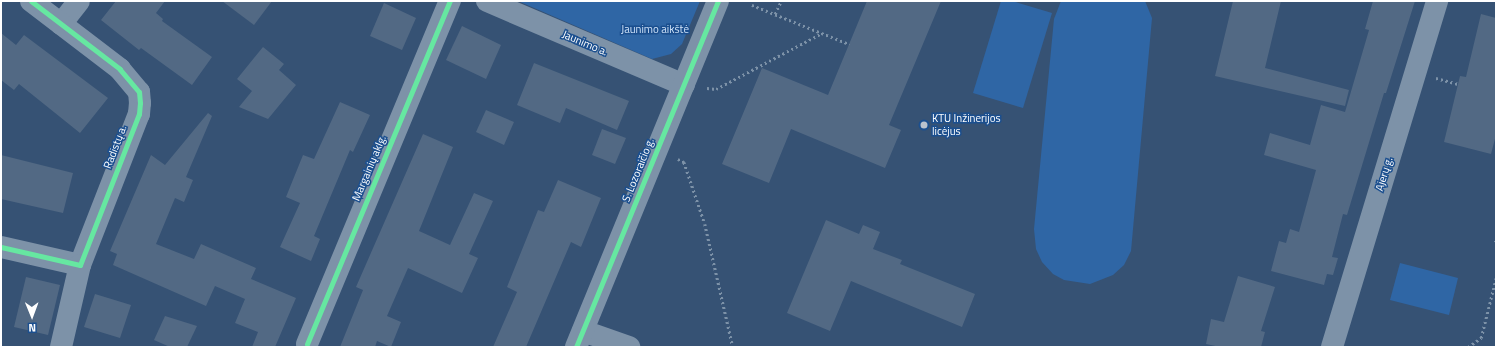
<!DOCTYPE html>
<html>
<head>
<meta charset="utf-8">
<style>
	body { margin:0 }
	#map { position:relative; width:1497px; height:348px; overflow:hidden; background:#365274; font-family:"Titillium Web",sans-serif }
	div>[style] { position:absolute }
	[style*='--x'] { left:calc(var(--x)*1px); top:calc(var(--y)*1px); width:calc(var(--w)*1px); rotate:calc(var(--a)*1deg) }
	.green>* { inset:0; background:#2f66a5 }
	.building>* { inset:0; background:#526984 }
	.path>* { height:2.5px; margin-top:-1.25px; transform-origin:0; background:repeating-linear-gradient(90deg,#7d92a8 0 2px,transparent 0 5px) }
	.minor>* { height:22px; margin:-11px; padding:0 11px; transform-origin:11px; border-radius:11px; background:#7d92a8 }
	.cycleway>* { height:5px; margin:-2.5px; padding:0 2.5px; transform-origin:2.5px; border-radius:2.5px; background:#66e7a1 }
	.dots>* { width:11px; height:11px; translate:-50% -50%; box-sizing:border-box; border:2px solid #1b4f8f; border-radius:50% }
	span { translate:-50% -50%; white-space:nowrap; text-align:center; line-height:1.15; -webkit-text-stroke:3px #1b4f8f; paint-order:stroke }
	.park-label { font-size:11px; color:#cfe3fa }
	.street-label { font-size:11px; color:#fff }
	.poi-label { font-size:11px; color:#fff }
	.left { translate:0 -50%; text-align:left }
	.frame { position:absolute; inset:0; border:2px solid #fff; pointer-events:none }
	.north { position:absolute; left:12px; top:296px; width:40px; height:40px; -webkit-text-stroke:3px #1b4f8f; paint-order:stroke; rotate:179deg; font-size:11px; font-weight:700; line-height:16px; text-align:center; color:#fff }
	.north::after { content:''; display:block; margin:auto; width:14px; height:18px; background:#fff; clip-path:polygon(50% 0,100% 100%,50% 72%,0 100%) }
</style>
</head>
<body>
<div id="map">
	<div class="green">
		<i style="clip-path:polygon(518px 1px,700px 1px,682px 44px,671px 54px,652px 59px)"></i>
		<i style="clip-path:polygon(1001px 1px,1012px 1px,1052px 13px,1023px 108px,973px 93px)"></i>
		<i style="clip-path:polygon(1061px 1px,1145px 1px,1152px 18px,1131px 251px,1124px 265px,1113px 275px,1090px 284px,1064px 280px,1053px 274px,1042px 262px,1036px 249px,1034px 229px,1054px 19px)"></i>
		<i style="clip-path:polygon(1400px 263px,1458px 278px,1449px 315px,1390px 300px)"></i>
	</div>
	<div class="building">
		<i style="clip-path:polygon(116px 1px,165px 1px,156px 13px,163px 19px,162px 21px,212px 57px,192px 85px,141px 48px,139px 50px,101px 20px)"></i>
		<i style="clip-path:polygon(222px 1px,272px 1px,254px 25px)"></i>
		<i style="clip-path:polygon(867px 1px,941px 1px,889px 125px,901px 130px,885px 168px,791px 129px,769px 183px,722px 164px,762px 68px,828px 95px)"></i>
		<i style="clip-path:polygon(1233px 1px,1281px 1px,1265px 68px,1349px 90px,1345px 106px,1215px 76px)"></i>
		<i style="clip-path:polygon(1373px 1px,1415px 1px,1386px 93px,1384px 93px,1347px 215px,1343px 214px,1332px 257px,1338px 258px,1333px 275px,1327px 274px,1324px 285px,1271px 271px,1279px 241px,1286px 243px,1290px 229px,1299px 232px,1316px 170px,1264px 155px,1270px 133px,1310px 145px,1321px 105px,1345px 112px,1369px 30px,1365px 29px)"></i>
		<i style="clip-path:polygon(384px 3px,416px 18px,402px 50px,370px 36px)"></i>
		<i style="clip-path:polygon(1481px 14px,1496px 18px,1496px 135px,1491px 154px,1444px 142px,1460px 76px,1466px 77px)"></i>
		<i style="clip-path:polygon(462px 26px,501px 45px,486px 79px,446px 60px)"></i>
		<i style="clip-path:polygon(1px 33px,16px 45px,24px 35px,108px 98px,80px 133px,19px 84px,14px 90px,1px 80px)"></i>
		<i style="clip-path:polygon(263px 47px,284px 64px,279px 70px,296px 85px,268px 119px,239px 107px,252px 91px,237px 79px)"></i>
		<i style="clip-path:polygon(534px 63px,629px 101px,617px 130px,566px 108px,560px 123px,517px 105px)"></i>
		<i style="clip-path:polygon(340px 102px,370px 115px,353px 152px,350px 150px,314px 236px,320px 239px,311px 261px,280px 247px,300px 203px,286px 197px,303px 155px,314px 159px)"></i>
		<i style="clip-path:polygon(486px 110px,514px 122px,504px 145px,476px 132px)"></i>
		<i style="clip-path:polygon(208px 113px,212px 116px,186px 177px,193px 180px,184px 202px,175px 198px,156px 244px,194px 259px,201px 244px,256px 268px,251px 279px,296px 298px,275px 347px,252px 347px,258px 332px,235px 323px,245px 299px,215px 286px,206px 306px,113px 265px,117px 254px,110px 251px,151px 155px,165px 165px)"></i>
		<i style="clip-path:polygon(602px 129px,626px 138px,615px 164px,592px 155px)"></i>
		<i style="clip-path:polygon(423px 134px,453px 147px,419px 231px,450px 245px,474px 193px,493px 201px,469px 254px,478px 258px,462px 293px,408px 268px,387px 316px,401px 322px,391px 347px,377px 341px,375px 347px,340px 347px,363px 290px,356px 287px)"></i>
		<i style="clip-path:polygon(1px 155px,73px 173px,63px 213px,1px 199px)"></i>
		<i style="clip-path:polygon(558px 180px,601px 198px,581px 247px,571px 242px,526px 347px,493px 347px,517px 292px,507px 287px,538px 210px,544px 212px)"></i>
		<i style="clip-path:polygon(826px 220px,859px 234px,863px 225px,880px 232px,873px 249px,902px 260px,900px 264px,975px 294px,962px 327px,851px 281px,830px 331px,787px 313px)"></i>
		<i style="clip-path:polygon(1238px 276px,1275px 287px,1261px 331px,1265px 332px,1261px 347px,1220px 347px,1206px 344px,1211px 319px,1224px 322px)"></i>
		<i style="clip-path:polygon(26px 277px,60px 285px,48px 335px,14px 327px)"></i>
		<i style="clip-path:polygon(95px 294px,131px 305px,120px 338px,84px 327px)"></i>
		<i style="clip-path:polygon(165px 316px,197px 326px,187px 347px,170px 347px,154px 340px)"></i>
	</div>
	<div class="path">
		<i style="--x:752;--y:5;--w:105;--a:21.9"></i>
		<i style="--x:775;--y:14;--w:14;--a:-65"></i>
		<i style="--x:1436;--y:78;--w:23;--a:15"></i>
		<i style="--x:707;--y:88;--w:9;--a:6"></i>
		<i style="--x:716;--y:89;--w:120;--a:-27.8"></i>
		<i style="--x:678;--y:159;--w:7;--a:27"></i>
		<i style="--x:684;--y:162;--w:65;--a:71.3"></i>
		<i style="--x:705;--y:224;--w:126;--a:77.2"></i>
		<i style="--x:1495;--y:240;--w:1;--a:45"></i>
		<i style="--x:1468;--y:347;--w:16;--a:-35"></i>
		<i style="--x:1481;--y:338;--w:62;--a:-76"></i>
	</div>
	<div class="minor">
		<i style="--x:487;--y:1;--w:214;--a:23.1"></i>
		<i style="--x:61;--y:24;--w:29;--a:-52"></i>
		<i style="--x:1;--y:247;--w:81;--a:12.8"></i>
		<i style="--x:80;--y:265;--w:162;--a:-68.7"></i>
		<i style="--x:139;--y:114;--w:11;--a:-85"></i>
		<i style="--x:140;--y:103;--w:11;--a:-95"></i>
		<i style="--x:139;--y:92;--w:30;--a:-130"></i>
		<i style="--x:120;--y:69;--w:112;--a:-142.6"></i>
		<i style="--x:583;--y:331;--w:49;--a:19.2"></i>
		<i style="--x:307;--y:344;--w:372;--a:-67.4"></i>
		<i style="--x:61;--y:347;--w:84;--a:-77"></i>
		<i style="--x:576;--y:347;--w:374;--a:-67.7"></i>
		<i style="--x:1332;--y:347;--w:362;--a:-73.1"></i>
	</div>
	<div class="cycleway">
		<i style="--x:1;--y:247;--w:81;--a:12.8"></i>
		<i style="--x:80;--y:265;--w:162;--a:-68.7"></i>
		<i style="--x:139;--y:114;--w:11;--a:-85"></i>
		<i style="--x:140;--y:103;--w:11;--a:-95"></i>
		<i style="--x:139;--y:92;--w:30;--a:-130"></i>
		<i style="--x:120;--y:69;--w:112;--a:-142.6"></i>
		<i style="--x:307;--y:344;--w:372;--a:-67.4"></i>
		<i style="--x:576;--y:347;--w:374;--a:-67.7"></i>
	</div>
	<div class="dots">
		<i style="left:924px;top:125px;background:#b9c2ce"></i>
	</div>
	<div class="park-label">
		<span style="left:655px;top:29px">Jaunimo aikštė</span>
	</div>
	<div class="street-label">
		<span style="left:585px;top:43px;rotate:23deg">Jaunimo a.</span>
		<span style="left:115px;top:147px;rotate:-69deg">Radistų a.</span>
		<span style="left:369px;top:168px;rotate:-67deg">Margainių aklg.</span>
		<span style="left:638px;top:170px;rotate:-68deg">S. Lozoraičio g.</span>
		<span style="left:1384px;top:174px;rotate:-73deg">Ajerų g.</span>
	</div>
	<div class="poi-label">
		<span class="left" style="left:932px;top:125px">KTU Inžinerijos<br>licėjus</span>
	</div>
	<div class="frame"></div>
	<div class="north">N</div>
</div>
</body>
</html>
